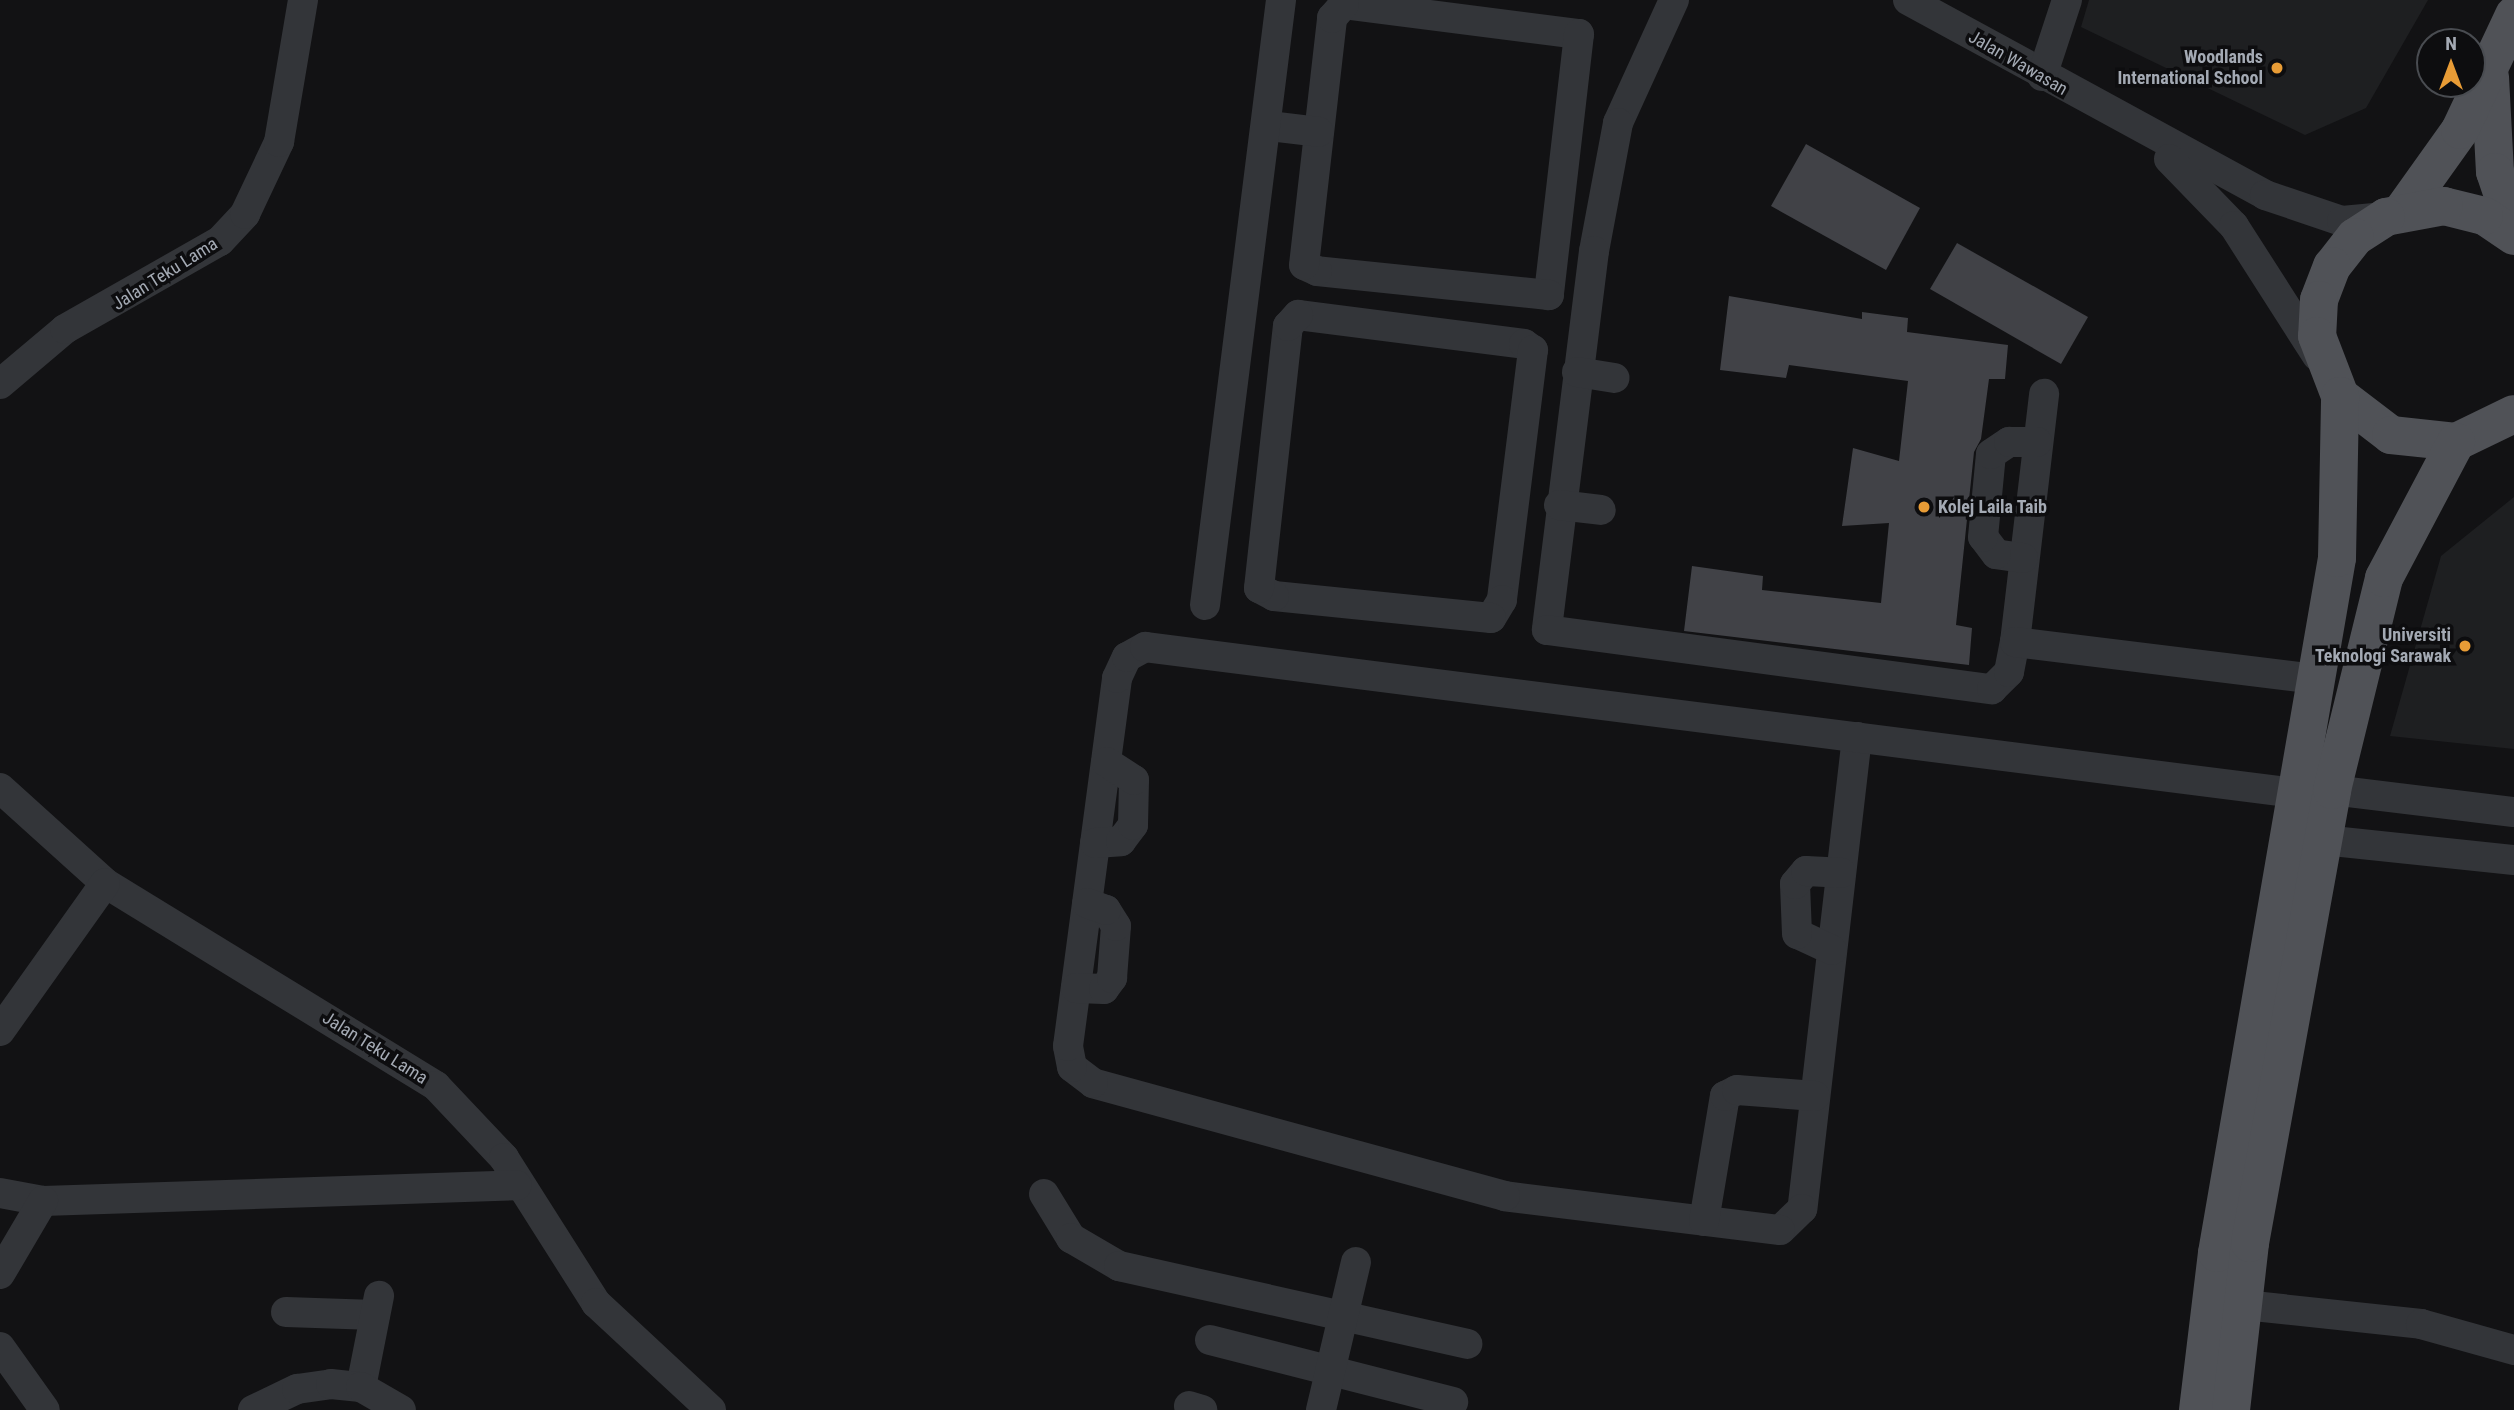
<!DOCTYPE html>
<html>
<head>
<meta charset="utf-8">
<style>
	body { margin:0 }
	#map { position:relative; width:2514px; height:1410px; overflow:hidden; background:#121214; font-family:"Roboto Condensed",sans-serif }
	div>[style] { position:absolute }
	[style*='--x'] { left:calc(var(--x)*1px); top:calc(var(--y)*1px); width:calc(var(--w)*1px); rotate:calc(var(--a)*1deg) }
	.built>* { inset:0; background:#1e1f21 }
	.building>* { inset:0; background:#414247 }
	.minor>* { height:30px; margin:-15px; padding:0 15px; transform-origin:15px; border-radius:15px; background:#333539 }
	.major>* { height:38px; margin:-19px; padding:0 19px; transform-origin:19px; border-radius:19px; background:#505257 }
	.dots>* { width:19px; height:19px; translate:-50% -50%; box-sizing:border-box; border:4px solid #0d0d0f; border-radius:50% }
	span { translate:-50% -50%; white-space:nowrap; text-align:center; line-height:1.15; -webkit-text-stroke:7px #0d0d0f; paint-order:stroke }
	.poi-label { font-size:18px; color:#a4aab4; font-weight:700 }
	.right { translate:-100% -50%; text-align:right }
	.left { translate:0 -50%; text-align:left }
	.street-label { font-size:18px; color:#a4aab4 }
	.north { position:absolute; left:2416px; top:28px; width:70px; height:70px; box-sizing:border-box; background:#0d0d0f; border:2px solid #494c51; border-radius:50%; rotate:0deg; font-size:19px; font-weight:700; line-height:28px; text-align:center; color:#a4aab4 }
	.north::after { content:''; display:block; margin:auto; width:24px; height:32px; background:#e89c36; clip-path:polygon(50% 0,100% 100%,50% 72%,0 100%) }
</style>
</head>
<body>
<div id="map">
	<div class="built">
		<i style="clip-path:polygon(2089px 0,2428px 0,2366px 108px,2305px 135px,2081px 27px)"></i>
		<i style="clip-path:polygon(2514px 497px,2514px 749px,2390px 736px,2441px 556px)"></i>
	</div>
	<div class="building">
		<i style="clip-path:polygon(1806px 144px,1920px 208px,1886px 270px,1771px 206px)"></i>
		<i style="clip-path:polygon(1957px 243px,2088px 317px,2061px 364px,1930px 289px)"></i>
		<i style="clip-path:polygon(1729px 296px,1862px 319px,1862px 312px,1908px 318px,1907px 332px,2008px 345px,2005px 379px,1989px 379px,1981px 439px,1974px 452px,1956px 625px,1972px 628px,1969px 665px,1684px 631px,1692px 566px,1763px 576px,1762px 590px,1881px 603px,1889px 523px,1842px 526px,1853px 448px,1899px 461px,1908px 381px,1789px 365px,1786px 378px,1720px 370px)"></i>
	</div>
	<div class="minor">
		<i style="--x:1674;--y:0;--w:135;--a:114.5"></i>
		<i style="--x:1618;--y:123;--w:130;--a:100.6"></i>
		<i style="--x:1594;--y:251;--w:382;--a:97.1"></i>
		<i style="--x:1547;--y:630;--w:449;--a:7.6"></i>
		<i style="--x:1992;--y:689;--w:24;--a:-45"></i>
		<i style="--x:2009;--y:672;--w:31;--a:-79"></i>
		<i style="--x:2015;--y:642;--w:250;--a:-83.3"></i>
		<i style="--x:1908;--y:0;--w:407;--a:28.6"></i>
		<i style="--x:2265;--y:195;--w:81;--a:18.7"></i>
		<i style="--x:2342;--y:221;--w:43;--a:-5.3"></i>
		<i style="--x:1344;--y:4;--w:237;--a:7.3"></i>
		<i style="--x:1579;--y:34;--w:263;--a:96.6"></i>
		<i style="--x:1549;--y:295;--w:233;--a:-174.1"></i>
		<i style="--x:1317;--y:271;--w:14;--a:-155"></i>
		<i style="--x:1304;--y:265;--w:249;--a:-83.5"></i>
		<i style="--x:1332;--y:18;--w:18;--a:-49"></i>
		<i style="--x:2042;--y:76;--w:80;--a:-71.8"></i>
		<i style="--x:1269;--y:126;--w:50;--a:6.8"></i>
		<i style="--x:2169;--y:159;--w:93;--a:45.9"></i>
		<i style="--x:2234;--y:226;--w:154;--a:57.4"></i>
		<i style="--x:1298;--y:315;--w:228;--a:7.3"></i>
		<i style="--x:1524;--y:344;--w:11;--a:34"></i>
		<i style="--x:1533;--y:350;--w:252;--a:97.1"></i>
		<i style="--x:1502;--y:600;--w:21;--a:121"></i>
		<i style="--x:1491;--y:618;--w:218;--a:-174.2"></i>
		<i style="--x:1274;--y:596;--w:17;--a:-152"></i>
		<i style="--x:1259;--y:588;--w:264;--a:-83.7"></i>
		<i style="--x:1288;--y:326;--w:15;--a:-48"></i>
		<i style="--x:1577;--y:372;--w:38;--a:9"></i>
		<i style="--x:0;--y:384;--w:85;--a:-40.2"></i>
		<i style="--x:65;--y:329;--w:178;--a:-29.6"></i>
		<i style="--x:220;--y:241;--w:37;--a:-47"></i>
		<i style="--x:245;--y:214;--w:80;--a:-64.7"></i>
		<i style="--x:279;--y:142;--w:144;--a:-80.4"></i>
		<i style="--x:1559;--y:505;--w:42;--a:6.8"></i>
		<i style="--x:2023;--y:558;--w:27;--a:-172"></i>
		<i style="--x:1996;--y:554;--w:21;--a:-127"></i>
		<i style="--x:1983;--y:537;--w:83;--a:-84.5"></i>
		<i style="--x:1991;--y:454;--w:22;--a:-34"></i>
		<i style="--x:2009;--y:442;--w:28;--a:0"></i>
		<i style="--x:1205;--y:605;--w:610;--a:-82.84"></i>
		<i style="--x:2015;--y:642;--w:302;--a:7"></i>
		<i style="--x:1857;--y:737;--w:475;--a:96.6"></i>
		<i style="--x:1802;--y:1209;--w:30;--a:136"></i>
		<i style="--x:1780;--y:1230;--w:277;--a:-173"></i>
		<i style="--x:1505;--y:1196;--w:427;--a:-164.7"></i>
		<i style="--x:1093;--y:1083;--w:26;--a:-143"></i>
		<i style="--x:1072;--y:1067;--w:21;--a:-101"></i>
		<i style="--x:1068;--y:1046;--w:371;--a:-82.4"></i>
		<i style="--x:1117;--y:678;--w:23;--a:-65"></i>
		<i style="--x:1127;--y:657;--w:21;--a:-29"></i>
		<i style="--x:1145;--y:647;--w:1159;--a:7.24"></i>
		<i style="--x:0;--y:788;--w:142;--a:42.1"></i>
		<i style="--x:105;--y:883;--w:388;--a:31.5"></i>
		<i style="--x:436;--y:1086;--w:99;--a:46.6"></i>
		<i style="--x:504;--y:1158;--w:172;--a:57.6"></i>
		<i style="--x:596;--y:1303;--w:157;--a:42.9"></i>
		<i style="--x:2332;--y:790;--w:183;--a:6.9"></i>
		<i style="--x:2323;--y:840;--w:192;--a:6"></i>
		<i style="--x:1095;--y:843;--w:26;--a:-4"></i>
		<i style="--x:1121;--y:841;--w:20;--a:-53"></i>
		<i style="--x:1133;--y:825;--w:45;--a:-88.7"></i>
		<i style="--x:1134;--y:780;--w:33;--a:-147"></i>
		<i style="--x:1832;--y:950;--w:38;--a:-155"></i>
		<i style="--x:1797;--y:934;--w:50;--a:-92.3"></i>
		<i style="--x:1795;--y:884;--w:17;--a:-50"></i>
		<i style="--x:1806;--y:871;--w:35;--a:3"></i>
		<i style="--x:1076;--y:988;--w:28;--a:2"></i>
		<i style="--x:1104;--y:989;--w:14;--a:-54"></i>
		<i style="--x:1112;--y:978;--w:52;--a:-85.6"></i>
		<i style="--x:1116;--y:926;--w:19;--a:-122"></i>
		<i style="--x:1106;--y:910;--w:20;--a:-160"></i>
		<i style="--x:0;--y:1031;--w:181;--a:-54.6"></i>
		<i style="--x:0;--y:1193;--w:44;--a:10.5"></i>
		<i style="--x:43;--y:1201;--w:474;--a:-1.9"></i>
		<i style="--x:1044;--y:1194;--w:52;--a:58.5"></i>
		<i style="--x:1071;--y:1238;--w:56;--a:30.3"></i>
		<i style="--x:1119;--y:1266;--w:357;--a:12.6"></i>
		<i style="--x:1704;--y:1221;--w:127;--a:-80.5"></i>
		<i style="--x:1725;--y:1096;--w:13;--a:-27"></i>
		<i style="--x:1737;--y:1090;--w:78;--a:4.4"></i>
		<i style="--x:0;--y:1274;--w:85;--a:-59.5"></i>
		<i style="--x:2244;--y:1305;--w:178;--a:6.1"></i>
		<i style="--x:2421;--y:1324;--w:97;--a:15.6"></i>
		<i style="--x:286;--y:1312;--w:89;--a:1.9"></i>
		<i style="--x:1210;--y:1340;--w:251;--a:14.3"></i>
		<i style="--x:0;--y:1347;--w:77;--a:54.5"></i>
		<i style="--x:361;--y:1387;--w:93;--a:-78.8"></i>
		<i style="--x:1189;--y:1406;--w:14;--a:17"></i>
		<i style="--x:253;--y:1410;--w:49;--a:-25.5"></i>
		<i style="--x:297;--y:1389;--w:34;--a:-8"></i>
		<i style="--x:331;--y:1384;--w:30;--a:6"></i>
		<i style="--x:361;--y:1387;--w:46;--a:29.9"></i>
		<i style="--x:1321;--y:1410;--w:152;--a:-76.7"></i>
	</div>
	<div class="major">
		<i style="--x:2490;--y:77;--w:95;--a:87"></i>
		<i style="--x:2495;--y:172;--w:59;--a:71.3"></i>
		<i style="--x:2403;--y:210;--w:98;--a:-54.5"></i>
		<i style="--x:2460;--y:130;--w:127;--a:-64.8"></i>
		<i style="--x:2514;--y:236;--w:36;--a:-146"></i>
		<i style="--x:2484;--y:216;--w:41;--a:-166"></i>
		<i style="--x:2444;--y:206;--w:59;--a:169.3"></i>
		<i style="--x:2386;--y:217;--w:37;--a:147"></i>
		<i style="--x:2355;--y:237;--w:37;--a:128"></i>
		<i style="--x:2332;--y:266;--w:36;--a:111"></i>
		<i style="--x:2319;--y:300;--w:36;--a:93"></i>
		<i style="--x:2317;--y:336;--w:64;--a:69"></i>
		<i style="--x:2340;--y:396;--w:64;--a:37.4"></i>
		<i style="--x:2391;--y:435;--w:65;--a:6.1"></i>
		<i style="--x:2456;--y:442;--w:64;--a:-25.8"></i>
		<i style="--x:2198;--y:1410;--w:158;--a:-83.1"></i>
		<i style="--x:2217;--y:1253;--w:705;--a:-80.2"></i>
		<i style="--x:2337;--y:558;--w:162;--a:-88.9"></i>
		<i style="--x:2231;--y:1410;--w:168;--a:-83.5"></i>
		<i style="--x:2250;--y:1243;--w:460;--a:-79.7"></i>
		<i style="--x:2332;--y:790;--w:218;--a:-76.2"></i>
		<i style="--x:2384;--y:578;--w:154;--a:-62.1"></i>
	</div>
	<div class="dots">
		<i style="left:2277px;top:68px;background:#e89c36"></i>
		<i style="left:1924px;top:507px;background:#e89c36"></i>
		<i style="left:2465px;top:646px;background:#e89c36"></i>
	</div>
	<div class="poi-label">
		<span class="right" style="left:2263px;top:68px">Woodlands<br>International School</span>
		<span class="left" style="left:1938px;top:507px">Kolej Laila Taib</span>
		<span class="right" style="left:2451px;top:646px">Universiti<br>Teknologi Sarawak</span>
	</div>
	<div class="street-label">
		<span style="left:2018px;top:63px;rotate:30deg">Jalan Wawasan</span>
		<span style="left:165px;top:274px;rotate:-32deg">Jalan Teku Lama</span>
		<span style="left:375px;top:1048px;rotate:32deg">Jalan Teku Lama</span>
	</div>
	<div class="north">N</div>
</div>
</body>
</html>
